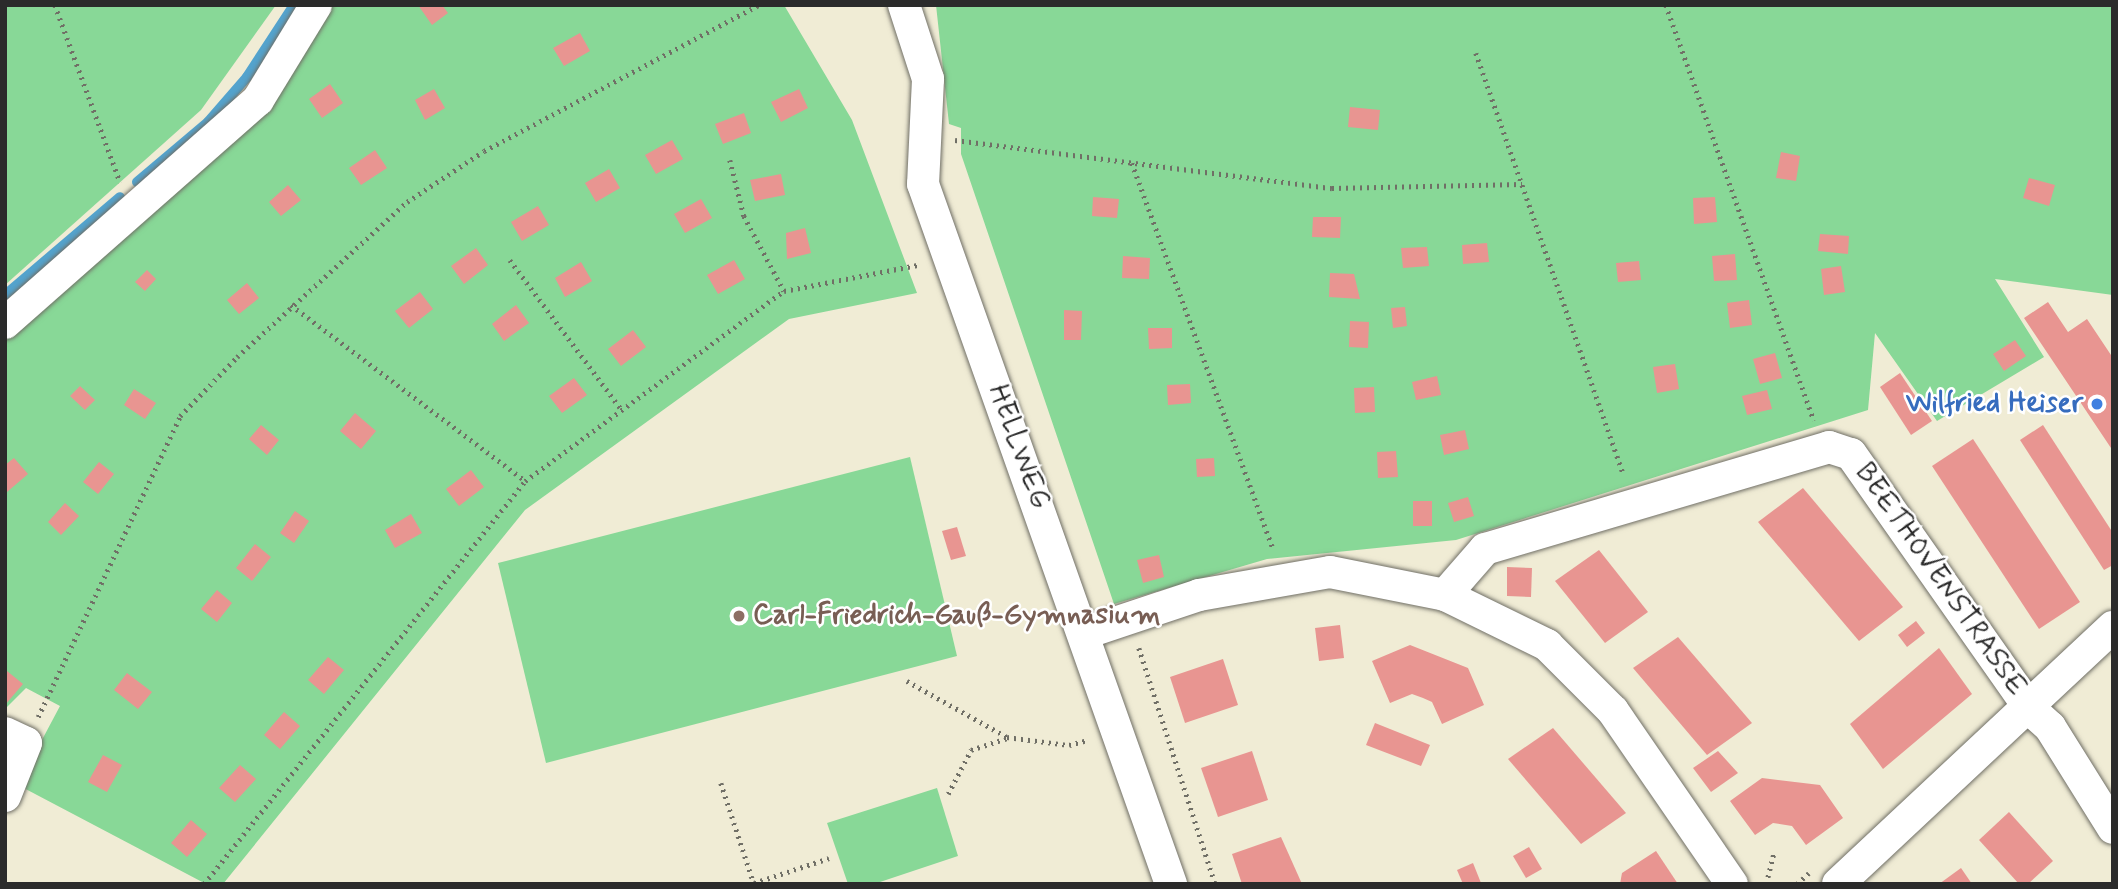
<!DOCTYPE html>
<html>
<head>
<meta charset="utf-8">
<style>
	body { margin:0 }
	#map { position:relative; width:2118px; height:889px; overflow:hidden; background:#f0ecd5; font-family:Mynerve,sans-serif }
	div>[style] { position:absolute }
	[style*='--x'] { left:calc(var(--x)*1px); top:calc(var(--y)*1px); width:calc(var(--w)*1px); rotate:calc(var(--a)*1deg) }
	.green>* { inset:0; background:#88d897 }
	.stream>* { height:10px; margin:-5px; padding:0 5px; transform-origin:5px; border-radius:5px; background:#54a3cd }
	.building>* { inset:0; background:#e89591 }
	.path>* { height:4.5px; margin-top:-2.25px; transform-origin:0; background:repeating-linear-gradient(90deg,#706f66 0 2px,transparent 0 7px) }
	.roads { filter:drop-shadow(0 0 2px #706f66) drop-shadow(0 0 2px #706f66) }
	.minor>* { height:32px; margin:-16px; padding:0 16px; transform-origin:16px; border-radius:16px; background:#fff }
	.dots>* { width:19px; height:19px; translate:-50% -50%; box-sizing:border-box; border:4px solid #fff; border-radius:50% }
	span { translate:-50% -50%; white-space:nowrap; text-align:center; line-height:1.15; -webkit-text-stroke:5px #fff; paint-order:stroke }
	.shop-label { font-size:28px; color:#366cbe; font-weight:700 }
	.right { translate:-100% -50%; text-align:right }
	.street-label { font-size:28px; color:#2b2b2b }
	.education-label { font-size:28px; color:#785e54; font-weight:700 }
	.left { translate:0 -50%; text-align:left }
	.frame { position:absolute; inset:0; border:7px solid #2b2b2b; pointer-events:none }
</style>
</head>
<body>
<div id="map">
	<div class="green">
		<i style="clip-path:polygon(5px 5px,276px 5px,201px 110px,5px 285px)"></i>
		<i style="clip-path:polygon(325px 5px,784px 5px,852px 120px,917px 293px,789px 319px,525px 510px,223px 884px,206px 884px,18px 785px,60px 706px,26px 688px,5px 709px,5px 327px,143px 216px)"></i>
		<i style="clip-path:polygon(936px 5px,2113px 5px,2113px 295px,1995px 279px,2044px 357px,1937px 421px,1875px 333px,1868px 410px,1456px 540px,1267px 559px,1114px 604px,961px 154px,961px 128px,949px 124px)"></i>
		<i style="clip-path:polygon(910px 457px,957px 656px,546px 763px,498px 563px)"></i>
		<i style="clip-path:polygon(937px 788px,958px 856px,874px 884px,848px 884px,827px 823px)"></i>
	</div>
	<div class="stream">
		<i style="--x:137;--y:182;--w:93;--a:-40.2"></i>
		<i style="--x:208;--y:122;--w:60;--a:-49.1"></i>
		<i style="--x:247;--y:77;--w:86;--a:-56.9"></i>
		<i style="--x:5;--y:295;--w:151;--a:-40.4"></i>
	</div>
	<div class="building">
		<i style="clip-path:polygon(418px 5px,442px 5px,448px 13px,432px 25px)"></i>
		<i style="clip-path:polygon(580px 33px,590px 51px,564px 66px,553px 48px)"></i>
		<i style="clip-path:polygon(330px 84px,343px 103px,322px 118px,309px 99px)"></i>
		<i style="clip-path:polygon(434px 89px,445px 108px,425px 120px,415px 100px)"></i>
		<i style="clip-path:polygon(799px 89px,808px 108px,781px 122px,771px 102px)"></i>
		<i style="clip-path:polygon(1350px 107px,1380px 110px,1378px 130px,1348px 127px)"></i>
		<i style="clip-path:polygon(744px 113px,751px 133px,723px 144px,715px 124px)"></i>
		<i style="clip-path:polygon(672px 140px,683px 159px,656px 174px,645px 155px)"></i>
		<i style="clip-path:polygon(375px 150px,387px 168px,361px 185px,349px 168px)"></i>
		<i style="clip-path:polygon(1781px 152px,1800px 156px,1796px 181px,1776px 178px)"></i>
		<i style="clip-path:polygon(609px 169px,620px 188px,596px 202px,585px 183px)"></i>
		<i style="clip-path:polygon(781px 174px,785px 195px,755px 201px,750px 180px)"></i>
		<i style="clip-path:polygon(2029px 178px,2055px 185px,2049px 206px,2023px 198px)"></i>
		<i style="clip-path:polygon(288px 185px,301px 200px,281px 216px,269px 202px)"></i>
		<i style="clip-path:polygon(1093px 197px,1119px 199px,1117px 218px,1092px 216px)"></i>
		<i style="clip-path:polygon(1715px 197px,1717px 222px,1694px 224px,1693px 198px)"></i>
		<i style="clip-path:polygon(701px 199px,712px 218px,685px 233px,674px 214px)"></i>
		<i style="clip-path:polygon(538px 206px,549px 225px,522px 241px,511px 222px)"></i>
		<i style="clip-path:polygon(1313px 217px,1341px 217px,1340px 238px,1312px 237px)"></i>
		<i style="clip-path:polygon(805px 228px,811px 253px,787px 259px,786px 233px)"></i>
		<i style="clip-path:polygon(1820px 234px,1849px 236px,1848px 254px,1818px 251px)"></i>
		<i style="clip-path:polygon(1487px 243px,1489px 262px,1463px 264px,1462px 245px)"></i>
		<i style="clip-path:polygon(1427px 247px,1429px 266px,1403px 268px,1401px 248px)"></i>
		<i style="clip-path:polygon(476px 248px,488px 265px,464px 284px,451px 266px)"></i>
		<i style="clip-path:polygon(1735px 254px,1737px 280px,1714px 281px,1712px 256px)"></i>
		<i style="clip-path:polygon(1123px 256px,1150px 258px,1149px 279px,1122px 278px)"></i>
		<i style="clip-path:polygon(734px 260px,745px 279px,718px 294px,707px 275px)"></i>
		<i style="clip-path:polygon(1639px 261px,1641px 280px,1618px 282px,1616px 263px)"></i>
		<i style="clip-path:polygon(581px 262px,592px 281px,565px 297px,555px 278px)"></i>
		<i style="clip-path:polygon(1841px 266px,1845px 292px,1824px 295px,1821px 269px)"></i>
		<i style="clip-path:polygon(147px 270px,156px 279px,145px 291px,135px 282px)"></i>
		<i style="clip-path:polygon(1330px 273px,1354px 274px,1360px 299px,1329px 297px)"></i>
		<i style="clip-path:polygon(247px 283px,259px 298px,239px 314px,227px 300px)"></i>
		<i style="clip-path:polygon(420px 292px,433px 309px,409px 328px,395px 311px)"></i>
		<i style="clip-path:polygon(1749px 300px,1752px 325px,1730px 328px,1727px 303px)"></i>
		<i style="clip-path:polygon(2048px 302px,2068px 332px,2087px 319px,2113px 358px,2113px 451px,2024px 318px)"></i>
		<i style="clip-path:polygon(516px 305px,529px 323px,504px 341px,492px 324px)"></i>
		<i style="clip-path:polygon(1405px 307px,1407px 326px,1393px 328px,1391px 308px)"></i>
		<i style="clip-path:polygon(1064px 310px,1082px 311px,1081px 340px,1064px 340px)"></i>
		<i style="clip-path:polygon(1350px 321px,1369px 322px,1368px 348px,1349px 347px)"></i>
		<i style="clip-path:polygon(1148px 328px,1172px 328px,1172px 348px,1149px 349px)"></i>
		<i style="clip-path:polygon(633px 330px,646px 347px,621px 366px,608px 349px)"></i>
		<i style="clip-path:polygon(2015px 340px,2026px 356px,2004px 371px,1993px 354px)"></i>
		<i style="clip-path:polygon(1775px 353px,1782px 378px,1760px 384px,1753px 359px)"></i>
		<i style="clip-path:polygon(1675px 364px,1679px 389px,1657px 393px,1653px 367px)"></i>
		<i style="clip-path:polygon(1900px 373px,1932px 421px,1911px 435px,1880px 387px)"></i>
		<i style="clip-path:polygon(1437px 376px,1441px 395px,1416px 400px,1412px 382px)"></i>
		<i style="clip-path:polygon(574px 378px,587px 395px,562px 413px,549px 396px)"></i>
		<i style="clip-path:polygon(1190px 384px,1191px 403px,1168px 405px,1167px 385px)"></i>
		<i style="clip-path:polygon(80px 386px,95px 400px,85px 410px,70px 396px)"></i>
		<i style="clip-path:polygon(1374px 387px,1375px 412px,1355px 413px,1354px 388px)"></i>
		<i style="clip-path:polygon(134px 389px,156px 403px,145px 419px,124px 405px)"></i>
		<i style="clip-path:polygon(1767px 390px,1772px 409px,1747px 415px,1742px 396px)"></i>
		<i style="clip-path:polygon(355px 413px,376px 431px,361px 449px,340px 431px)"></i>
		<i style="clip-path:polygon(261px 425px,279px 440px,267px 455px,249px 439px)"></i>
		<i style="clip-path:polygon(2043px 425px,2113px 533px,2113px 565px,2104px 570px,2020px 440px)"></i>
		<i style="clip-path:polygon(1465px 430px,1469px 449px,1444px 455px,1440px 435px)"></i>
		<i style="clip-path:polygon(1973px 439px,2080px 602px,2039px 629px,1932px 466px)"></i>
		<i style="clip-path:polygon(1396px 451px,1398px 477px,1378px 478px,1377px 452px)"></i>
		<i style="clip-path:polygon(14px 458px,28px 474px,7px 492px,5px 465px)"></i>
		<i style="clip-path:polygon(1214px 458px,1215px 476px,1197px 477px,1196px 459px)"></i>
		<i style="clip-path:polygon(99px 462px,114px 474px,98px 494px,83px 482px)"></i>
		<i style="clip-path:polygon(471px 470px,484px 487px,459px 506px,446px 489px)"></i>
		<i style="clip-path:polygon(1803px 488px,1903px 607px,1859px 641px,1758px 522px)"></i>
		<i style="clip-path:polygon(1468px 497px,1474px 516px,1454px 522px,1448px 503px)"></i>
		<i style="clip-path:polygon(1413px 501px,1432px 501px,1432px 526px,1413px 526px)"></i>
		<i style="clip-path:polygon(65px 503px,79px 516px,61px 535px,48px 522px)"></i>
		<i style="clip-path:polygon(295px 511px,309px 521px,294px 543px,280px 533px)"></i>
		<i style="clip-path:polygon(411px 514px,422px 533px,395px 548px,385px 530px)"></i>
		<i style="clip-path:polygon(957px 527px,966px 556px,951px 560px,942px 531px)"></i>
		<i style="clip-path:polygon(255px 544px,271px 557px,252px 581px,236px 568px)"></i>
		<i style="clip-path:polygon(1599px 550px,1648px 612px,1605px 643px,1555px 581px)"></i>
		<i style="clip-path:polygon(1159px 555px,1164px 577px,1143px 583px,1137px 560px)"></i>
		<i style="clip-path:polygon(1507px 567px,1532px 568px,1531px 597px,1507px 596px)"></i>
		<i style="clip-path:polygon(217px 590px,232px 603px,217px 622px,201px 609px)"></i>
		<i style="clip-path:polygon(1916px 621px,1925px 633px,1907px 647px,1898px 635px)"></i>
		<i style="clip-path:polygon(1340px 625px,1344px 658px,1319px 661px,1315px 628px)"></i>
		<i style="clip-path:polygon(1678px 637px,1752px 723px,1707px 755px,1633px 668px)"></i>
		<i style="clip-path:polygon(1410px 645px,1468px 668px,1484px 705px,1442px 724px,1432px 702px,1423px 698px,1412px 694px,1390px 703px,1372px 661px)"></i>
		<i style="clip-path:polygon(1939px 648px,1972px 694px,1883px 769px,1850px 724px)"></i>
		<i style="clip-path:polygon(328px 657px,344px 670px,324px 694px,308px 680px)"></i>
		<i style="clip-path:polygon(1223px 659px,1238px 705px,1185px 723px,1170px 677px)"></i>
		<i style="clip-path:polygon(7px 671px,23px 684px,5px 705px,5px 673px)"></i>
		<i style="clip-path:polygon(127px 673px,152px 692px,138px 709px,114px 690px)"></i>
		<i style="clip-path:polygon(284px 712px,300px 726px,280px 749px,264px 735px)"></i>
		<i style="clip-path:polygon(1375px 723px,1430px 745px,1421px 766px,1366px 745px)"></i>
		<i style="clip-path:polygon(1553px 728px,1626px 813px,1581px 844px,1508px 759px)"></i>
		<i style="clip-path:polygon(1252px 751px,1268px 800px,1218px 817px,1201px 768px)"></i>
		<i style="clip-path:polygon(1718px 751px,1738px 773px,1711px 792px,1693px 768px)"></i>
		<i style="clip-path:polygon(103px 755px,122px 765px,107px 792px,88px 782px)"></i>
		<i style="clip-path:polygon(240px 765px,256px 779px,235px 802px,219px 788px)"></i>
		<i style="clip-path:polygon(1762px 778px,1820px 785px,1843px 818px,1806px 845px,1792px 826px,1773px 823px,1755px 835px,1730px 801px)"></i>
		<i style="clip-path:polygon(2009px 812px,2053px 861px,2028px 884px,2019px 884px,1979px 840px)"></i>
		<i style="clip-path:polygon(191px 820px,207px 834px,187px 857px,171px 843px)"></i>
		<i style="clip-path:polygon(1281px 837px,1302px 884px,1242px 884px,1232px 854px)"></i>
		<i style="clip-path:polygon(1529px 847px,1542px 869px,1526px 878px,1513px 856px)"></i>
		<i style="clip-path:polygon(1656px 851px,1678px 884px,1620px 884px,1622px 873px)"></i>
		<i style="clip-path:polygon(1473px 863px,1481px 883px,1463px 884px,1457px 870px)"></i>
		<i style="clip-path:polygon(1961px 868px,1972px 884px,1939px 884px)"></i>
	</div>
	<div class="path">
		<i style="--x:55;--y:5;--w:189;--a:69.8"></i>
		<i style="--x:1666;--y:5;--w:441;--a:70.4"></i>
		<i style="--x:1476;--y:53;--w:447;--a:70.7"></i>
		<i style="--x:955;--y:140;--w:380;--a:7.3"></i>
		<i style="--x:1332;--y:188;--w:190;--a:-1.2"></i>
		<i style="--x:730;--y:160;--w:58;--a:76"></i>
		<i style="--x:744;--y:216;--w:85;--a:61.9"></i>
		<i style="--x:1132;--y:163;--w:412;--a:69.9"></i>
		<i style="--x:510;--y:260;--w:187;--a:53.3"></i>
		<i style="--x:291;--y:305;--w:293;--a:36.9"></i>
		<i style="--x:1139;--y:648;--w:248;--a:72.1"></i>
		<i style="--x:907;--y:681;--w:115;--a:29.2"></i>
		<i style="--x:1007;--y:737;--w:63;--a:7.4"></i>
		<i style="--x:1069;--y:745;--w:20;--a:-15"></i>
		<i style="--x:38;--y:717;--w:333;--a:-64.7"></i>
		<i style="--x:180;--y:416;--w:82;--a:-46"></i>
		<i style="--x:237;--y:357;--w:230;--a:-42.4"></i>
		<i style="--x:407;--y:202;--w:92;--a:-33.5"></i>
		<i style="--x:484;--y:151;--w:311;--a:-28"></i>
		<i style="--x:721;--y:783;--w:106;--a:71.9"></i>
		<i style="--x:948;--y:794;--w:50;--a:-62.4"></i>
		<i style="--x:971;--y:750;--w:38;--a:-18"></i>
		<i style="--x:754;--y:883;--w:79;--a:-18.4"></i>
		<i style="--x:204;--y:884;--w:515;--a:-51.46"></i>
		<i style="--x:525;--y:481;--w:321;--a:-36.3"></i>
		<i style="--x:784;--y:291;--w:136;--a:-11"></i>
		<i style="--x:1766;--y:884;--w:34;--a:-76"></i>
		<i style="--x:1797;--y:884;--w:16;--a:-43"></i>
	</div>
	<div class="roads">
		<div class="minor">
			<i style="--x:904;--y:5;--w:78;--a:72"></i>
			<i style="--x:928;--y:79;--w:105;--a:92.7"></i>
			<i style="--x:923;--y:184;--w:743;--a:70.49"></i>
			<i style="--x:5;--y:323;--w:337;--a:-41.4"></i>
			<i style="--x:258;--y:100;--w:111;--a:-58.6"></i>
			<i style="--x:1445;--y:595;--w:61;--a:-49"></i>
			<i style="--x:1485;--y:549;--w:359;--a:-16.5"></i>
			<i style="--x:1829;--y:447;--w:23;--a:18"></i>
			<i style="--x:1851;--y:454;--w:312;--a:54.9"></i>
			<i style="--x:2030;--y:709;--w:27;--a:42"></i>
			<i style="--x:2050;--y:727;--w:119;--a:58"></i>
			<i style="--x:1085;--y:633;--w:120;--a:-18.4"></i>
			<i style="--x:1199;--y:595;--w:133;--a:-10"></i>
			<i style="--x:1330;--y:572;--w:117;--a:11.3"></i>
			<i style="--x:1445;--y:595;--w:114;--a:26.1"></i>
			<i style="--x:1547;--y:645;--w:93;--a:45"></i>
			<i style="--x:1613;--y:711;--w:210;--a:55.5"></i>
			<i style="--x:5;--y:733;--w:23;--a:25"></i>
			<i style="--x:26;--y:743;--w:57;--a:111.6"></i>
			<i style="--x:1838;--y:884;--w:376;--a:-43.1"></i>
		</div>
	</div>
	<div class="dots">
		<i style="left:2097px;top:404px;background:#3f7fe0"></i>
		<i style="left:739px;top:616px;background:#8d6e63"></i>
	</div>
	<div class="shop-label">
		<span class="right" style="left:2083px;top:404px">Wilfried Heiser</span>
	</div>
	<div class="street-label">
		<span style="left:1018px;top:447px;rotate:70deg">HELLWEG</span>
		<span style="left:1940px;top:580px;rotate:55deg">BEETHOVENSTRASSE</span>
	</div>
	<div class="education-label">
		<span class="left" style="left:753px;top:616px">Carl-Friedrich-Gauß-Gymnasium</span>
	</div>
	<div class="frame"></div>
</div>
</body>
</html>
